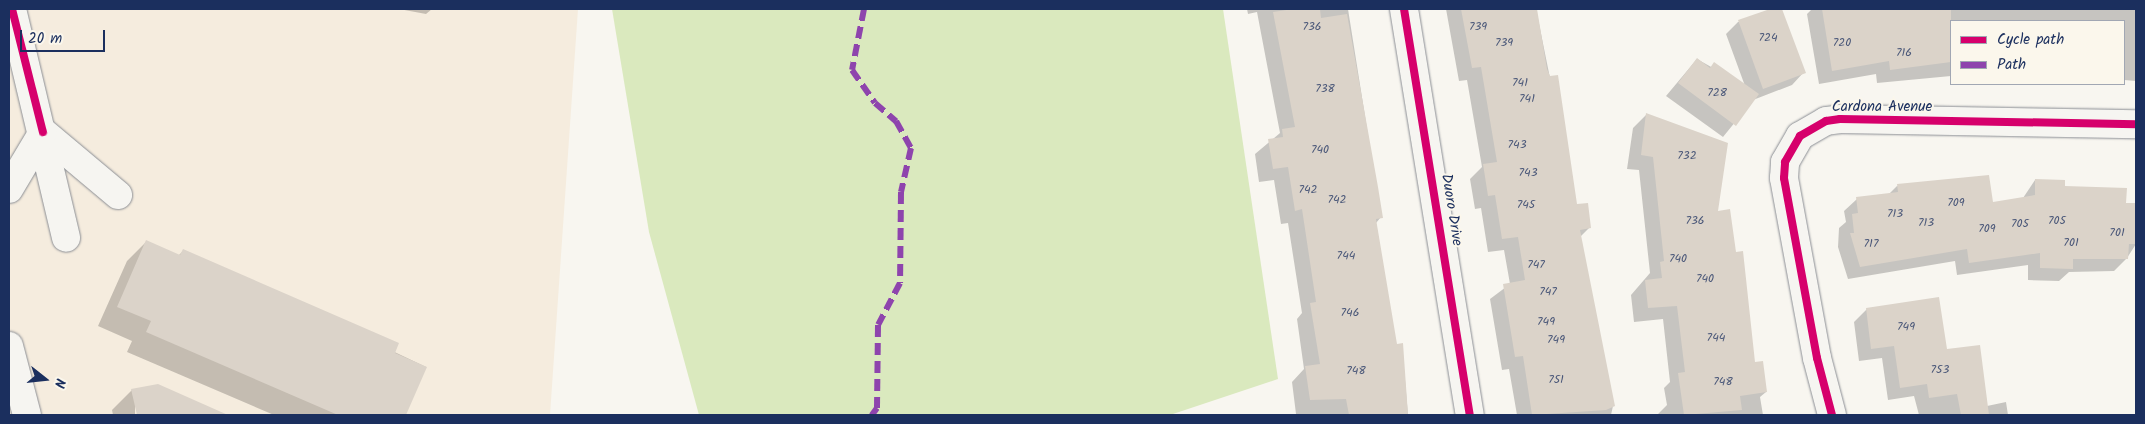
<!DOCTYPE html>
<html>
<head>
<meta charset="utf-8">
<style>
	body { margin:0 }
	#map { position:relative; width:2145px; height:424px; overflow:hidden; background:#f8f6f0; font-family:Kalam,sans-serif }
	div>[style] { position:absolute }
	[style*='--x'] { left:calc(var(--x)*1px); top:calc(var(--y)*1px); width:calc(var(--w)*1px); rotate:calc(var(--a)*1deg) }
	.built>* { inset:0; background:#f5ecde }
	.green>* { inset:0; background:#dae9be }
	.shadow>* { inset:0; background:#0003 }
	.building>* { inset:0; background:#dbd3c9 }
	.roads { filter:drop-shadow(0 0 1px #8b8e94) drop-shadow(0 0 1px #8b8e94) }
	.minor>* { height:28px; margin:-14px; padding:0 14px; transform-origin:14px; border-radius:14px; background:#f6f5f1 }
	.quiet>* { height:6px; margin-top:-3px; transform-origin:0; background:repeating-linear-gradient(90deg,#8e44ad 0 12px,transparent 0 18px) }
	.cycleway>* { height:8px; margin:-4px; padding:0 4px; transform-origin:4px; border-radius:4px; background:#d6006c }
	span { translate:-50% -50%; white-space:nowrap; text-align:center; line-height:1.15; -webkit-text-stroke:4px #fbf7ec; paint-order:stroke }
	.number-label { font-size:12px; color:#4b5879 }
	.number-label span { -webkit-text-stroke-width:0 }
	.street-label { font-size:15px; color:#1b2f5e }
	.frame { position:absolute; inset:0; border:10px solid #1b2f5e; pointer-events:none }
	.legend { position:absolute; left:1950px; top:20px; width:175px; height:65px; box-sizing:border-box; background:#fbf7ec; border:1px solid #a1a7b3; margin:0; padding:6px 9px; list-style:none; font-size:15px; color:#1b2f5e }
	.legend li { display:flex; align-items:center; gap:10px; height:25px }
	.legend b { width:25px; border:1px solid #a1a7b3 }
	.north { position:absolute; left:20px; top:354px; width:50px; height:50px; -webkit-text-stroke:4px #fbf7ec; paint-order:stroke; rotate:106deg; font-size:14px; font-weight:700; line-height:20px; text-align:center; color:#1b2f5e }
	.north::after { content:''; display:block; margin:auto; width:18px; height:22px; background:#1b2f5e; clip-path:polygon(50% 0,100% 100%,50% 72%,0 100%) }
	.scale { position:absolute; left:20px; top:30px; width:85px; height:22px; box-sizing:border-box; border:2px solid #1b2f5e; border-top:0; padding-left:6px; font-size:15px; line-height:18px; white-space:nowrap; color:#1b2f5e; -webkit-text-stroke:4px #fbf7ec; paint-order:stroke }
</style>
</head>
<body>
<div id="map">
	<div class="built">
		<i style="clip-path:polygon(9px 9px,578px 9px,550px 415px,9px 415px)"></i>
	</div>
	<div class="green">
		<i style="clip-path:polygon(612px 9px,1223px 9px,1278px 379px,1170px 415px,699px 415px,649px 232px)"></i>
	</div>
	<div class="shadow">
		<i style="clip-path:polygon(399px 9px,432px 9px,426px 14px)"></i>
		<i style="clip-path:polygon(1247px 9px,1348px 9px,1381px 217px,1376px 223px,1396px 346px,1402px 345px,1408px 415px,1296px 414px,1292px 382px,1304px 369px,1297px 319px,1302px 313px,1288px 223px,1281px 224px,1274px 180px,1259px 182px,1255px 154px,1280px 133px,1257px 12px,1248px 14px)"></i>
		<i style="clip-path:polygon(1446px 9px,1536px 9px,1576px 206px,1590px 227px,1580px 237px,1613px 406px,1611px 415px,1517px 415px,1509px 369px,1502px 370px,1490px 299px,1510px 284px,1504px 250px,1488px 252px,1481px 208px,1475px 209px,1470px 179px,1482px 167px,1467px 80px,1459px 81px)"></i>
		<i style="clip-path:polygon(1780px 9px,1804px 72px,1792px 85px,1753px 100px,1723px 137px,1666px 96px,1697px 59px,1745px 86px,1726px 34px,1738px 22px)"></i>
		<i style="clip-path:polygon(1812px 9px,2136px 9px,2136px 81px,2124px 80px,2124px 21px,1951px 21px,1951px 76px,1877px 83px,1876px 74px,1819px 84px,1807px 14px)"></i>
		<i style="clip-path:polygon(1647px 114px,1717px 212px,1754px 363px,1766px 392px,1760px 397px,1763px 415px,1657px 415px,1667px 405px,1664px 388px,1670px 382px,1663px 319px,1634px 322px,1631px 295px,1650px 273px,1639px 170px,1627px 169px,1633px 128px)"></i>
		<i style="clip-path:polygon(2035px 180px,2134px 205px,2136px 244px,2127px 258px,2114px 271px,2069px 272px,2059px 281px,2028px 280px,2028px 265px,1957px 275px,1955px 261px,1848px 279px,1838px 247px,1839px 228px,1846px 222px,1844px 211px,1857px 199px,1889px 194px,1897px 186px,1992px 203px,2023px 198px)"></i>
		<i style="clip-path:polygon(146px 242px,178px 256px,183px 251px,426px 367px,405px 415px,274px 415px,127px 352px,132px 341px,98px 326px,127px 261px)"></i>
		<i style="clip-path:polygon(1867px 309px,1946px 351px,1987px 406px,2006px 402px,2008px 415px,1919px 415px,1914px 396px,1888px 400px,1882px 358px,1859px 361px,1854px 322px)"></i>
		<i style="clip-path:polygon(132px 390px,206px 407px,208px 415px,138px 415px,135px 404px,135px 415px,113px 415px,112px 410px)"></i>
	</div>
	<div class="building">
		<i style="clip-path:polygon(1293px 9px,1320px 9px,1321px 18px,1347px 14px,1378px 187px,1383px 218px,1376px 219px,1397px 344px,1403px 343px,1408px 415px,1349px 415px,1346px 399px,1310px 400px,1305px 366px,1320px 364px,1310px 303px,1316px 302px,1302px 209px,1295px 211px,1288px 167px,1273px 169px,1268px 139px,1283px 137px,1282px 129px,1295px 127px,1273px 12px)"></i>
		<i style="clip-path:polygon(1461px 9px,1537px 9px,1547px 69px,1550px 76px,1558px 75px,1577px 204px,1588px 203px,1591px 228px,1580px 230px,1615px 406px,1606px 410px,1532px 415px,1523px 356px,1515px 357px,1503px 284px,1525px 280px,1518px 237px,1502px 239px,1495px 195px,1488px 196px,1483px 164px,1497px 162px,1481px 67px,1472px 68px)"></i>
		<i style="clip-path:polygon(1770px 9px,1782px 9px,1806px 73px,1763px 89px,1738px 20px)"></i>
		<i style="clip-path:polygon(1822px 9px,1951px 9px,1951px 62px,1890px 70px,1889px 61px,1832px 71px)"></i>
		<i style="clip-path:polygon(1697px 58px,1710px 68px,1714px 62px,1759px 94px,1736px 126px,1678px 83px)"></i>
		<i style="clip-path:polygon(1646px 113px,1728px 143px,1718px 211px,1730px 209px,1736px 252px,1743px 251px,1755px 362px,1763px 361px,1767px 392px,1740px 396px,1742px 410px,1684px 415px,1678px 373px,1685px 372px,1677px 306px,1648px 308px,1645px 280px,1662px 278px,1660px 262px,1664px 261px,1653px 157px,1641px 155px)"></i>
		<i style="clip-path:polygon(1989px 175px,1993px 202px,2035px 195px,2035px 179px,2065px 180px,2065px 186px,2127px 188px,2126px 203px,2135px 203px,2136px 244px,2129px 244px,2128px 259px,2073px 259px,2073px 269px,2040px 268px,2040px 253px,1969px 263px,1967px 249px,1860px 267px,1850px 233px,1854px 233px,1852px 214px,1858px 213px,1856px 197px,1898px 192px,1897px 184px)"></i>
		<i style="clip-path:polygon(146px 240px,180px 255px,183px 249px,399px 343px,395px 353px,427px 367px,406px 415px,338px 415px,146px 332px,151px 321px,117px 307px)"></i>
		<i style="clip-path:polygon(1939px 297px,1947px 349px,1980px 345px,1989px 415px,1961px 415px,1957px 394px,1929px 398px,1927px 384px,1900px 388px,1894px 346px,1871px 349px,1866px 308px)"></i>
		<i style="clip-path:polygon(158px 384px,228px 415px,137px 415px,131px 389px)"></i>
	</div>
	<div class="roads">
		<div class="minor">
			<i style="--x:12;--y:9;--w:235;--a:76.7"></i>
			<i style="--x:1404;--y:9;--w:411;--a:80.8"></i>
			<i style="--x:43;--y:132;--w:98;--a:40"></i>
			<i style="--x:9;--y:189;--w:66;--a:-59.2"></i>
			<i style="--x:9;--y:346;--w:71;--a:75.4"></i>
			<i style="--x:1832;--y:415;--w:59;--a:-104.7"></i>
			<i style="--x:1817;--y:358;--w:183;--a:-100.4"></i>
			<i style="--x:1784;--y:178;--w:16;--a:-86"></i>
			<i style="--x:1785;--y:162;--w:30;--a:-60"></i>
			<i style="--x:1800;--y:136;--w:30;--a:-30"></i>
			<i style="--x:1826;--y:121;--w:14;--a:-8"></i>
			<i style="--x:1840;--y:119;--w:296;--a:1"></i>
		</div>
	</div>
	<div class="quiet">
		<i style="--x:864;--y:9;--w:62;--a:101.1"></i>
		<i style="--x:852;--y:70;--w:40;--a:55.1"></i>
		<i style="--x:875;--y:103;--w:28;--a:41"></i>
		<i style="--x:896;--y:121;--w:31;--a:61"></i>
		<i style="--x:911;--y:148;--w:45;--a:102.8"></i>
		<i style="--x:901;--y:192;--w:91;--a:90.6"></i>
		<i style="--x:900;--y:283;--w:47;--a:117.6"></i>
		<i style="--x:878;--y:325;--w:83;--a:90.7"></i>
		<i style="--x:877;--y:408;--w:9;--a:126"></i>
	</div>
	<div class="cycleway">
		<i style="--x:12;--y:9;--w:127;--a:75.9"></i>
		<i style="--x:1404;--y:9;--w:411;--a:80.8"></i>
		<i style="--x:1832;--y:415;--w:59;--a:-104.7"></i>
		<i style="--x:1817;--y:358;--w:183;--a:-100.4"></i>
		<i style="--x:1784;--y:178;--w:16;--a:-86"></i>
		<i style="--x:1785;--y:162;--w:30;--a:-60"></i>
		<i style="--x:1800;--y:136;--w:30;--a:-30"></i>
		<i style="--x:1826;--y:121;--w:14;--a:-8"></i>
		<i style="--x:1840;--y:119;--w:296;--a:1"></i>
	</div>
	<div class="number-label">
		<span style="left:1312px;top:27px">736</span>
		<span style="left:1478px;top:27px">739</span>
		<span style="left:1768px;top:38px">724</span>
		<span style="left:1504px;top:43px">739</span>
		<span style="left:1842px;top:43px">720</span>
		<span style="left:1904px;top:53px">716</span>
		<span style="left:1520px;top:83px">741</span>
		<span style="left:1325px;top:89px">738</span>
		<span style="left:1717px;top:93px">728</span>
		<span style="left:1527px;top:99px">741</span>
		<span style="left:1517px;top:145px">743</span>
		<span style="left:1320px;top:150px">740</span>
		<span style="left:1687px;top:156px">732</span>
		<span style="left:1528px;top:173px">743</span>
		<span style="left:1308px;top:190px">742</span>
		<span style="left:1337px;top:200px">742</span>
		<span style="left:1956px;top:203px">709</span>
		<span style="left:1526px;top:205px">745</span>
		<span style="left:1895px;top:214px">713</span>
		<span style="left:1695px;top:221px">736</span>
		<span style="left:2057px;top:221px">705</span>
		<span style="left:1926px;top:223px">713</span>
		<span style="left:2020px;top:224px">705</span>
		<span style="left:1987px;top:229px">709</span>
		<span style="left:2117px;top:233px">701</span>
		<span style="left:2071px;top:243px">701</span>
		<span style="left:1871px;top:244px">717</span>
		<span style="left:1346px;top:256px">744</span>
		<span style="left:1678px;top:259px">740</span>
		<span style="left:1536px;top:265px">747</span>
		<span style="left:1705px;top:279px">740</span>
		<span style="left:1548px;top:292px">747</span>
		<span style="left:1350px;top:313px">746</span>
		<span style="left:1546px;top:322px">749</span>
		<span style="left:1906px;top:327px">749</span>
		<span style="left:1716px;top:338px">744</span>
		<span style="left:1556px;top:340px">749</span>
		<span style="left:1940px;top:370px">753</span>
		<span style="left:1356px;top:371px">748</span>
		<span style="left:1556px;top:380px">751</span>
		<span style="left:1723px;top:382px">748</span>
	</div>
	<div class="street-label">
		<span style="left:1882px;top:108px">Cardona Avenue</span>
		<span style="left:1451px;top:210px;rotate:81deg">Duoro Drive</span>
	</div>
	<div class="frame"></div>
	<ul class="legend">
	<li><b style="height:6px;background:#d6006c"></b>Cycle path</li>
	<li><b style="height:6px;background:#8e44ad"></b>Path</li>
	</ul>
	<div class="north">N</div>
	<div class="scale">20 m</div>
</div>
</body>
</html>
